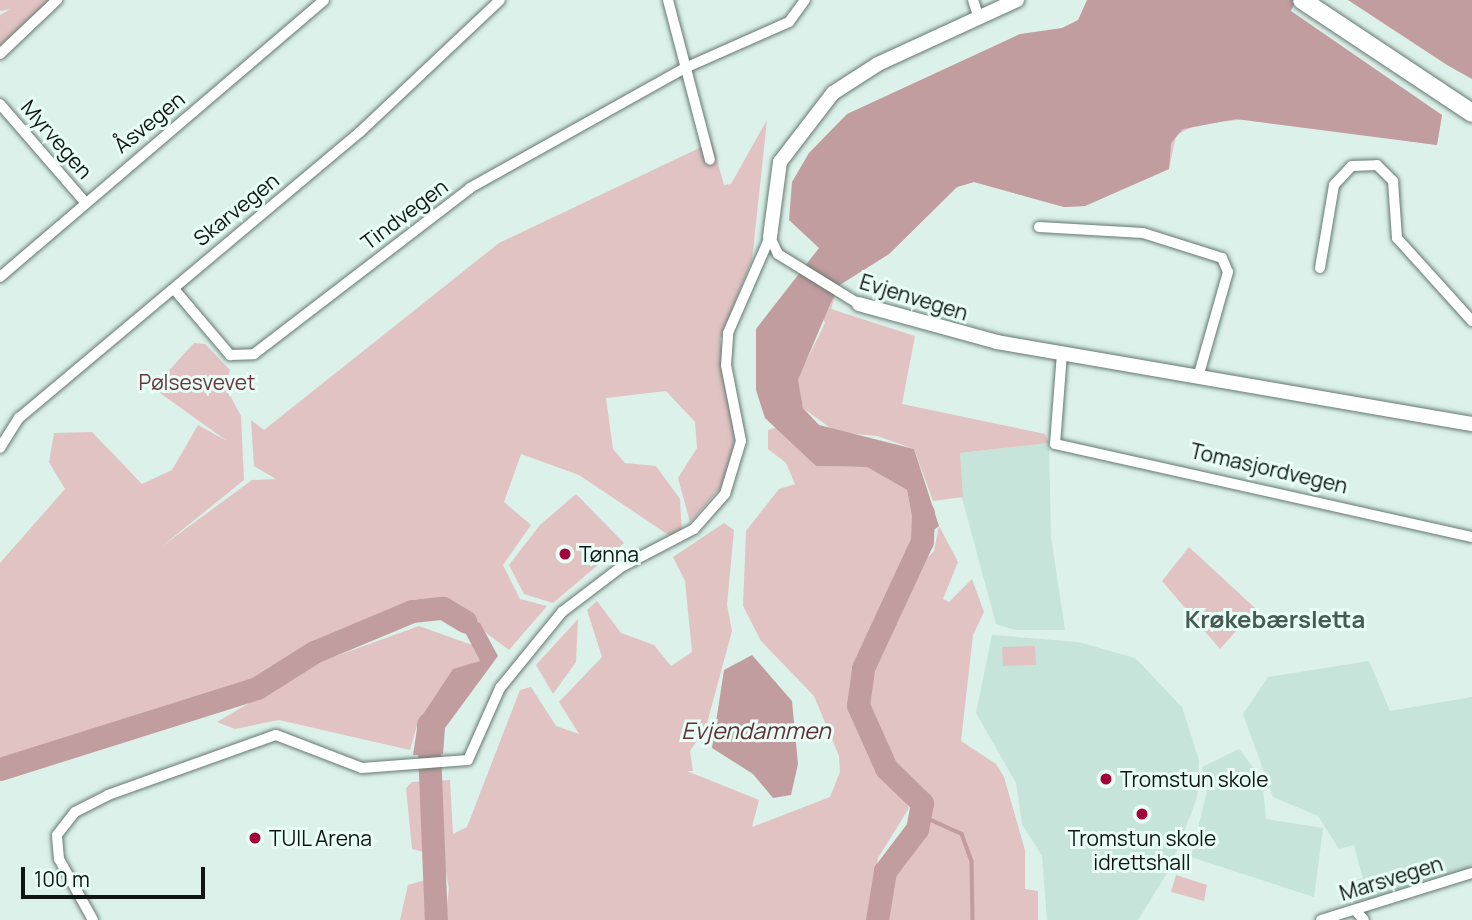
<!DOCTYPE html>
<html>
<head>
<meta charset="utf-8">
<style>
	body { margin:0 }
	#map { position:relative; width:1472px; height:920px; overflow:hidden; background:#dbf1e9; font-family:Manrope,sans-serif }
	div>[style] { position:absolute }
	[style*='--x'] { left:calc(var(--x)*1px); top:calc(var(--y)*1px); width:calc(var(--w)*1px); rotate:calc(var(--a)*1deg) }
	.built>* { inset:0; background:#c6e4da }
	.green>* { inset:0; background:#e1c3c4 }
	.water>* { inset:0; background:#c29da0 }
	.stream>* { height:3.5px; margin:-1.75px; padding:0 1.75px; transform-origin:1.75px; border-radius:1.75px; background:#c29da0 }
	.river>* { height:23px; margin:-11.5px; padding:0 11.5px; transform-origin:11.5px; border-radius:11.5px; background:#c29da0 }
	.roads { filter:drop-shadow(0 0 2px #647871) drop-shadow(0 0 2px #647871) }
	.minor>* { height:10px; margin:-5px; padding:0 5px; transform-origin:5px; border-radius:5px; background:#fff }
	.tertiary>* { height:14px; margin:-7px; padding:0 7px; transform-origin:7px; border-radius:7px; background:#fff }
	.trunk>* { height:18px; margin:-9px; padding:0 9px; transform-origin:9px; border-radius:9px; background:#fff }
	.dots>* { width:19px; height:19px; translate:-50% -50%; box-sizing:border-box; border:4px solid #e8fef7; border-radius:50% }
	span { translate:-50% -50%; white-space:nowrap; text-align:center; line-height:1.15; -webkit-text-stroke:6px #e8fef7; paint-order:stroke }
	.street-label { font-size:21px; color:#0e1513 }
	.park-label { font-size:21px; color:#69363b }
	.poi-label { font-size:21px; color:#0e1513 }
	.left { translate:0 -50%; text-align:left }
	.water-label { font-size:23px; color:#622f35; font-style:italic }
	.quarter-label { font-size:24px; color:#475a53; font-weight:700 }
	.scale { position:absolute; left:21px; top:867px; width:184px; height:32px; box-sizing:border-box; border:4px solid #0e1513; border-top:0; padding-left:9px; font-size:21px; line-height:24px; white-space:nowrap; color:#0e1513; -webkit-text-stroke:5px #e8fef7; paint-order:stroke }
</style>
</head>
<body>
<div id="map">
	<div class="built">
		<i style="clip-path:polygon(1049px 443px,1051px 537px,1065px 630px,1015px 630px,996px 624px,958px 483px,960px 453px)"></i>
		<i style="clip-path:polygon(992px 635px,1078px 642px,1135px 658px,1182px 707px,1199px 760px,1197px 798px,1169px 870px,1138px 920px,1047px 920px,1042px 856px,1022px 824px,1016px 783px,976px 713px)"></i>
		<i style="clip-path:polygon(1369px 661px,1390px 711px,1472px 697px,1472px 870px,1356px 904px,1349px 893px,1356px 891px,1353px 881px,1363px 878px,1354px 845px,1339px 849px,1318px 816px,1273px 797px,1243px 714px,1268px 677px)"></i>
		<i style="clip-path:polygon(1239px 749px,1262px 779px,1266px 819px,1323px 828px,1314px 897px,1191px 857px,1207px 791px,1202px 767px)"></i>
	</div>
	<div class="green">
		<i style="clip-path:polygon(0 0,51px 0,0 48px,0 15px,10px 9px,0 11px)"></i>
		<i style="clip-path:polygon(1363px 65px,1442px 115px,1437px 145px,1249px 119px,1198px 124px,1176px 135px,1169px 169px,1085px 206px,1064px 207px,974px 182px,957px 187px,889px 254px,838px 286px,831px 309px,915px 336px,902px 404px,1045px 434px,1049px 443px,960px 453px,963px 497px,933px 501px,914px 449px,877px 436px,836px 432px,803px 408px,797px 380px,825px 323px,812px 295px,841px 215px)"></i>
		<i style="clip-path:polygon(767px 120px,752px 260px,720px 339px,735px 425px,733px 458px,721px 487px,690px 522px,678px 478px,697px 448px,695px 422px,666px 391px,606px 398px,613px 449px,625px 463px,656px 466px,680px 499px,682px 535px,676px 540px,579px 475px,521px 454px,504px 502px,531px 525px,503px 565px,520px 599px,547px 606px,509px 650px,445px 602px,415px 599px,309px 644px,256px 679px,0 769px,0 563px,65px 489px,49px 462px,54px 433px,92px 432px,142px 484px,172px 470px,198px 425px,227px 441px,153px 388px,194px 343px,205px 344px,230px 370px,225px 386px,241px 416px,244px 480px,161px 547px,252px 480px,276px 479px,254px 466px,251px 420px,264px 430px,499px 243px,712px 142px,724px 185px,731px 184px)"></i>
		<i style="clip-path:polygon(778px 427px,816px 466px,867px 467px,907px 490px,917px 543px,865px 653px,856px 705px,875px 757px,909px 808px,878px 858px,866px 920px,445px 920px,449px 888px,443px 857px,412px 849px,406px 788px,412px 782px,450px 780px,453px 834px,467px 827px,520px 690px,531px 687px,556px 726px,579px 734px,559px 702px,602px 657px,587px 610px,597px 601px,621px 633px,654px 645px,671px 666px,692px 652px,685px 581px,673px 557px,724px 523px,734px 530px,727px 605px,732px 631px,706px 727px,690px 751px,693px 771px,687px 771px,759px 800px,752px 827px,830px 797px,840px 772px,839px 756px,814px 696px,761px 641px,743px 606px,746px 531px,779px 489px,795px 484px,786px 463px,768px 449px,768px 430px)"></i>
		<i style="clip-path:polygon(576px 494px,624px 543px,553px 603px,524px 594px,509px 565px,540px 525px)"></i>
		<i style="clip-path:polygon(939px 526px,958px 562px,943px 599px,949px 602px,972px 579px,984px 612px,973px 635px,961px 741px,996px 764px,1004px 777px,1025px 850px,1025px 889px,1038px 891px,1038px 920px,879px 920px,887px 871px,918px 829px,924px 802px,889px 767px,872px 738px,860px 706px,865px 670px,913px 572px,934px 551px)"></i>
		<i style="clip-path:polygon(1189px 547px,1256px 609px,1220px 649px,1162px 581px)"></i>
		<i style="clip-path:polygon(578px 619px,576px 662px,553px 694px,536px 665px)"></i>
		<i style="clip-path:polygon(419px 626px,472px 645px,480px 661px,418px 722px,410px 750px,279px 720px,235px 729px,217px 722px,317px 663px)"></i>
		<i style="clip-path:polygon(1035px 646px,1036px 665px,1003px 666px,1002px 647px)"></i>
		<i style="clip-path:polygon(1176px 875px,1207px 885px,1204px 901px,1171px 892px)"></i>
		<i style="clip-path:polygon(432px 878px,427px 920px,400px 920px,408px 885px)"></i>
	</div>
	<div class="water">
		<i style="clip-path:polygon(1087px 0,1296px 0,1291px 11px,1442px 115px,1437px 145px,1236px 119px,1183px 129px,1171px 143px,1169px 169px,1085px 206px,1064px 207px,974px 182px,957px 187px,889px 254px,838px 286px,798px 380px,803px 408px,819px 425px,914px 449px,939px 526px,917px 543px,907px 490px,867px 467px,816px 466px,765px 418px,756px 390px,756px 329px,819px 248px,789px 220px,792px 182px,809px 153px,847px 114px,1020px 34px,1062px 28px,1078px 20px)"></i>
		<i style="clip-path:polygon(1348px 0,1472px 0,1472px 79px,1447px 65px)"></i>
		<i style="clip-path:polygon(443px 608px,480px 623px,498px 656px,445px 728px,443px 754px,413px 755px,418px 722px,453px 669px,480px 661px,466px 634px,441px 617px,412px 611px)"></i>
		<i style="clip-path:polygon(752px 655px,792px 701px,798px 764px,791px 795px,773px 798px,753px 774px,712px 748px,724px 670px)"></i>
	</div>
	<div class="stream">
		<i style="--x:920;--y:815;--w:46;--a:24.3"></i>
		<i style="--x:962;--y:834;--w:29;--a:70"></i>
		<i style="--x:972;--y:861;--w:59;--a:89"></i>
	</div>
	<div class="river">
		<i style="--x:428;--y:724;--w:196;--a:87.7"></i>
		<i style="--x:0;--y:769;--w:269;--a:-17.5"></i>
		<i style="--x:257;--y:688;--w:67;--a:-32.3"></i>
		<i style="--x:314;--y:652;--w:106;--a:-22.7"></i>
		<i style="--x:412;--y:611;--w:31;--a:-6"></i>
		<i style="--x:443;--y:608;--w:26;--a:31"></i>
		<i style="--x:877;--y:920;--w:50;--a:-80.7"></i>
		<i style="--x:885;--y:871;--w:53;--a:-52.7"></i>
		<i style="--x:917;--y:829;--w:26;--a:-79"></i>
		<i style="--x:922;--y:803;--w:50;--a:-135.8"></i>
		<i style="--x:886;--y:768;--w:69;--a:-114"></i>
		<i style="--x:858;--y:705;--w:37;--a:-82"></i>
		<i style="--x:863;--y:668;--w:140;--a:-65.1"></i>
		<i style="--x:922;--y:541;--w:28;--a:-88"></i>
	</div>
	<div class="roads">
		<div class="minor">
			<i style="--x:668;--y:0;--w:165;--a:75.3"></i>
			<i style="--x:973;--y:0;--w:19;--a:72"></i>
			<i style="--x:0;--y:54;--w:79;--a:-43.5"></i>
			<i style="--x:0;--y:104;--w:128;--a:49.1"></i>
			<i style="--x:1039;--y:227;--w:104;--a:3.3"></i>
			<i style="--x:1143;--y:233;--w:83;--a:17.6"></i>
			<i style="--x:1222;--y:258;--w:15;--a:67"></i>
			<i style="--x:1228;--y:272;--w:109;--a:105.9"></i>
			<i style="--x:770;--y:237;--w:19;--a:65"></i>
			<i style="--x:778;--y:254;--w:95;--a:31.7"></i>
			<i style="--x:1320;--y:268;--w:84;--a:-80.4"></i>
			<i style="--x:1334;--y:185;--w:26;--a:-47"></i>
			<i style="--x:1352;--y:166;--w:25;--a:-2"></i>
			<i style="--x:1377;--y:165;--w:23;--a:45"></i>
			<i style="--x:1393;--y:181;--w:57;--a:86"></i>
			<i style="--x:1397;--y:238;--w:112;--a:47.9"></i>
			<i style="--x:0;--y:277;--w:426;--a:-40.5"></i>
			<i style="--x:174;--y:289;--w:87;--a:49.7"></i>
			<i style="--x:230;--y:355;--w:24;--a:-2"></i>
			<i style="--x:254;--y:354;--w:272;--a:-37.5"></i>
			<i style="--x:470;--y:188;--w:246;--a:-29.2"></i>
			<i style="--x:685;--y:68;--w:114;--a:-23.9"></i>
			<i style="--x:789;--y:22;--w:27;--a:-54"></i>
			<i style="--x:1062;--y:353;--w:91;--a:94.4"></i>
			<i style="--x:1055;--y:444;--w:427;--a:12.6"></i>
			<i style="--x:0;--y:448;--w:36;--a:-58"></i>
			<i style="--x:19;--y:418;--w:445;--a:-40"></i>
			<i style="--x:360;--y:132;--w:192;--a:-43.3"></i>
			<i style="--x:1355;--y:910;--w:13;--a:48"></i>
			<i style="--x:93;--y:920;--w:70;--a:-119.1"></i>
			<i style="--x:59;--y:859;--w:24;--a:-95"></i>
			<i style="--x:57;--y:835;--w:29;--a:-52"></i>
			<i style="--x:75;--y:812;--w:37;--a:-27"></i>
			<i style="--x:108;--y:795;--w:178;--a:-19.7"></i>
			<i style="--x:276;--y:735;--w:92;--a:21"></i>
			<i style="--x:362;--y:768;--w:106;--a:-4.3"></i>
			<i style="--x:468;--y:760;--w:79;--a:-66"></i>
			<i style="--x:500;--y:688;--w:98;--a:-50.8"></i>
			<i style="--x:562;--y:612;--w:74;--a:-37.3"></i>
			<i style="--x:621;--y:567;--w:82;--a:-27.5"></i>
			<i style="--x:694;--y:529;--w:47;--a:-48.5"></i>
			<i style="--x:725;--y:494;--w:55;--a:-73.2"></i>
			<i style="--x:741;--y:441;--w:77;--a:-101.2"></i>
			<i style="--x:726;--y:365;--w:32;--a:-86"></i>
			<i style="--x:728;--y:333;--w:105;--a:-66.4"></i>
			<i style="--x:1321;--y:920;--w:158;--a:-17.3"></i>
		</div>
		<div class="tertiary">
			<i style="--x:770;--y:237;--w:76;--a:-82.4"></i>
			<i style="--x:780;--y:162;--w:87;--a:-52.5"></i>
			<i style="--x:833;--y:93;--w:54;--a:-32.8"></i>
			<i style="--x:878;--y:64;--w:153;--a:-24.7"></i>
			<i style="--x:859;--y:304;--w:143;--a:15.4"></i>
			<i style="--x:997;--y:342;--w:482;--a:9.8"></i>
		</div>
		<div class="trunk">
			<i style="--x:1302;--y:0;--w:204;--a:33.6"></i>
		</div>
	</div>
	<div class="dots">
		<i style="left:565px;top:554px;background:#a20437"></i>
		<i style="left:1106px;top:779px;background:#a20437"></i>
		<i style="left:1142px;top:814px;background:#a20437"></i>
		<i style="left:255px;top:838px;background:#a20437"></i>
	</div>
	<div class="street-label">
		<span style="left:149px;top:122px;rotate:-39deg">Åsvegen</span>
		<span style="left:57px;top:139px;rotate:49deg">Myrvegen</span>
		<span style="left:236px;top:209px;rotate:-39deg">Skarvegen</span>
		<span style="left:404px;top:214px;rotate:-37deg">Tindvegen</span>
		<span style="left:914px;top:297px;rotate:17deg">Evjenvegen</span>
		<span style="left:1269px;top:468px;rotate:13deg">Tomasjordvegen</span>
		<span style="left:1391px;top:878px;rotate:-17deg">Marsvegen</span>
	</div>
	<div class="park-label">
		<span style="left:197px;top:382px">Pølsesvevet</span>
	</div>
	<div class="poi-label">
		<span class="left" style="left:579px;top:554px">Tønna</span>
		<span class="left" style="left:1120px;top:779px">Tromstun skole</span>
		<span class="left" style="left:269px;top:838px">TUIL Arena</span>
		<span style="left:1142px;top:850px">Tromstun skole<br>idrettshall</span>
	</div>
	<div class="water-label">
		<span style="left:756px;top:730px">Evjendammen</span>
	</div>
	<div class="quarter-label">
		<span style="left:1275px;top:619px">Krøkebærsletta</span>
	</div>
	<div class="scale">100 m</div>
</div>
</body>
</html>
